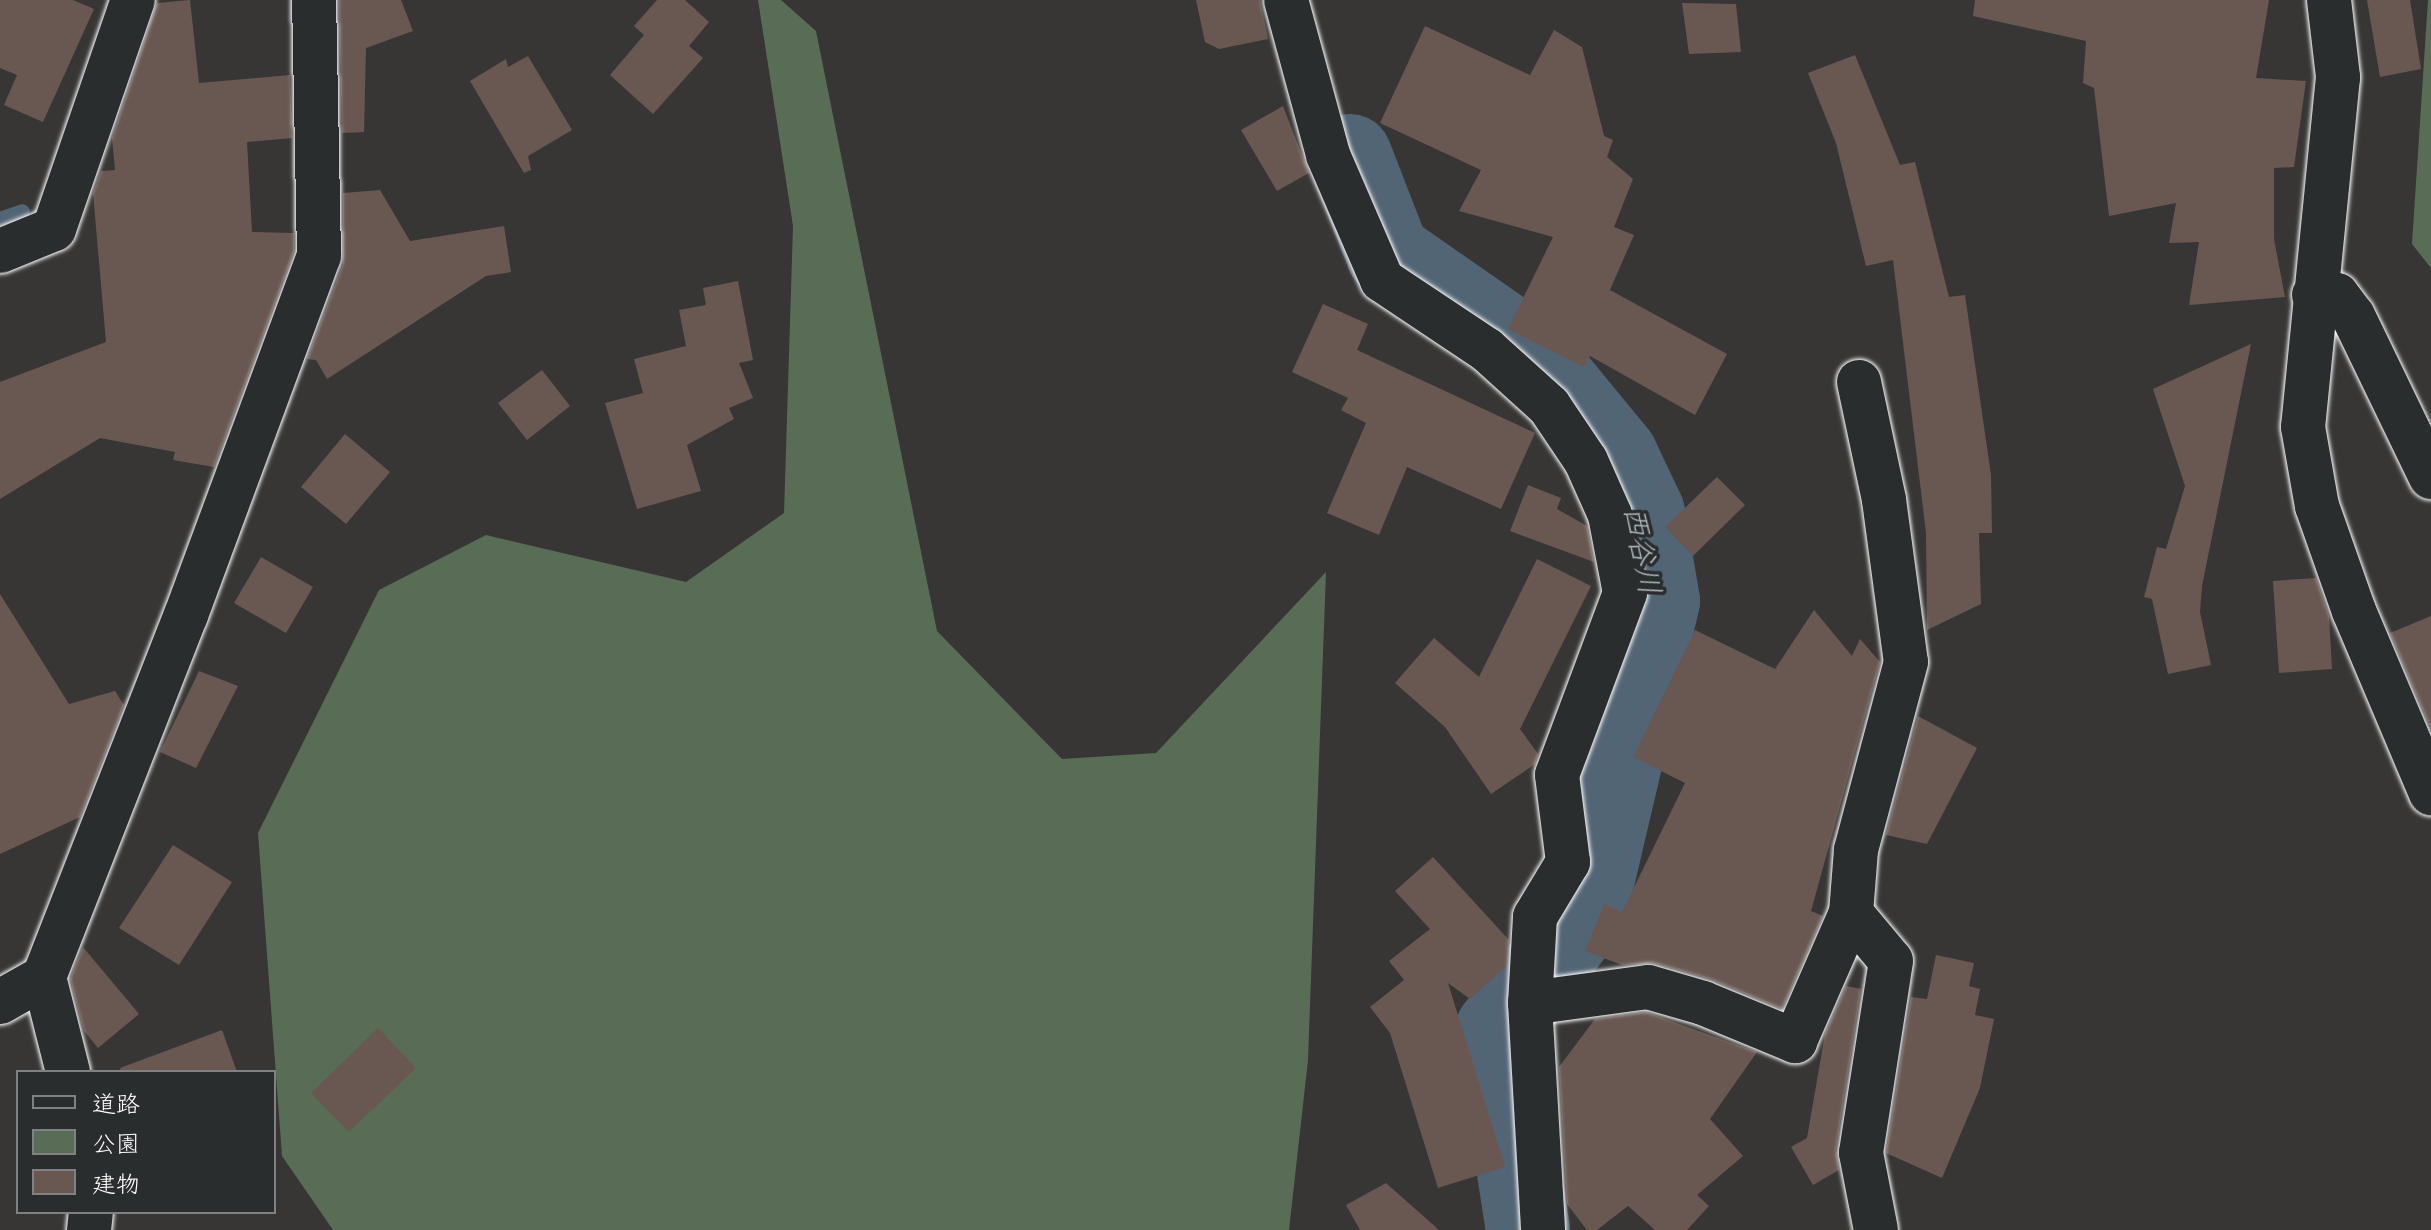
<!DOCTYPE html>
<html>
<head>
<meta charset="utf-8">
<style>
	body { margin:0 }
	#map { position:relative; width:2431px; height:1230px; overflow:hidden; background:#373635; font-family:"Playpen Sans","Klee One",sans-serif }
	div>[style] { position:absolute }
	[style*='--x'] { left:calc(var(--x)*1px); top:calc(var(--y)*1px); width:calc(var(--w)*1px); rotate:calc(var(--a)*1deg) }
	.green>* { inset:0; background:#586c56 }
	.stream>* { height:14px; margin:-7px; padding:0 7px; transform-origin:7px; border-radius:7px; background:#526575 }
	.river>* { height:84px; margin:-42px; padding:0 42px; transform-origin:42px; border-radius:42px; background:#526575 }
	.building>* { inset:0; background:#695852 }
	.roads { filter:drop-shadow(0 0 2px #fff) drop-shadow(0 0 2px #fff) }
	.minor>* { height:44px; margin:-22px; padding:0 22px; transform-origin:22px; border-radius:22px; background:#2a2d2e }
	span { translate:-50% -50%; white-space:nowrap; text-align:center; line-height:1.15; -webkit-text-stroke:7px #2a2d2e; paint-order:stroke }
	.water-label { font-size:30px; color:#b1bac1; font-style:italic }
	.legend { position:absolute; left:16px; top:1070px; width:260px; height:144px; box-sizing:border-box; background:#2a2d2e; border:2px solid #7f8182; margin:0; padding:10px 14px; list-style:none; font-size:24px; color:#fff }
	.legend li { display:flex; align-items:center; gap:16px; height:40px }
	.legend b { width:40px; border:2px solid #7f8182 }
</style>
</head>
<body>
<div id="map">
	<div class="green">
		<i style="clip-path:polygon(758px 0,781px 0,816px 31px,937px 631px,1062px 759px,1156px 753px,1326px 572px,1308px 1060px,1289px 1230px,333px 1230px,282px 1156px,258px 833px,379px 590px,486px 535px,686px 582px,784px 513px,793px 226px)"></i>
		<i style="clip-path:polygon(2428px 0,2431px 0,2431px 268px,2412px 244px)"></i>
	</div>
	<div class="stream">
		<i style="--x:0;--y:219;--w:24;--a:-19"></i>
	</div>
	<div class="river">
		<i style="--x:1350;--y:156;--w:105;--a:68.8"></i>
		<i style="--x:1388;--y:254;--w:175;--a:34.8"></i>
		<i style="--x:1532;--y:354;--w:132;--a:50.5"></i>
		<i style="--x:1616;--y:456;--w:63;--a:64.7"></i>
		<i style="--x:1643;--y:513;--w:89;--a:80.3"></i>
		<i style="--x:1658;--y:601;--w:324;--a:103.2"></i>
		<i style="--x:1584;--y:916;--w:143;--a:127.3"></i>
		<i style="--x:1497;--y:1030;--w:202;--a:81.2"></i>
	</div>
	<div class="building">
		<i style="clip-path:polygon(0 0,73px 0,94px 9px,43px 122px,4px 105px,17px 75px,0 68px)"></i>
		<i style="clip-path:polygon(190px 0,199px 83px,290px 75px,292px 138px,247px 142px,252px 232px,294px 233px,294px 252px,214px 467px,173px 460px,175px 452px,100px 438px,0 499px,0 382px,106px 342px,93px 193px,101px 171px,115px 170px,112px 138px,157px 3px)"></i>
		<i style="clip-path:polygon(339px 0,401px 0,413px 31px,366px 48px,364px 132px,342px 133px)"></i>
		<i style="clip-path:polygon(657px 0,685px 0,709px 22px,689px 46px,703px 58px,653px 114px,610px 75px,644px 35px,634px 26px)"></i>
		<i style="clip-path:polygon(1196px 0,1260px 0,1268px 39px,1219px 49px,1205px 42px)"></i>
		<i style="clip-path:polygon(1975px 0,2269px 0,2256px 78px,2306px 81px,2294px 167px,2274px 168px,2274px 239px,2285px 297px,2189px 305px,2199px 242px,2169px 243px,2176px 203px,2109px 216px,2094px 88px,2083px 83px,2086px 41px,1973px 16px)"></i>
		<i style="clip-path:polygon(2367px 0,2410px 0,2421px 69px,2380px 77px)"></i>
		<i style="clip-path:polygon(1682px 3px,1736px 4px,1741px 52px,1689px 54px)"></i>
		<i style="clip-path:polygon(1425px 26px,1530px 75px,1554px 30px,1582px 47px,1604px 136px,1613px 140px,1607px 157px,1633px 179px,1614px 227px,1634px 235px,1610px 290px,1727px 354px,1695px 415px,1590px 356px,1584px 367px,1508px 329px,1553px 237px,1459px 211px,1481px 170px,1380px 123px)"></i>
		<i style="clip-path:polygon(1855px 55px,1900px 165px,1915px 162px,1949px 297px,1965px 295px,1991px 475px,1992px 533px,1979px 533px,1981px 604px,1927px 630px,1926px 533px,1893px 260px,1866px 266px,1836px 143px,1808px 73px)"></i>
		<i style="clip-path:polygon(528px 56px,572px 130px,528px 156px,531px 170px,524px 173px,470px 81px,506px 59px,508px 67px)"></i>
		<i style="clip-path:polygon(1283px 106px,1309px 173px,1277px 191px,1241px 130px)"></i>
		<i style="clip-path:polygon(380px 190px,410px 241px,504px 226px,511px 272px,486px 276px,327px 379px,316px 360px,307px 359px,343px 264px,343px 193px)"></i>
		<i style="clip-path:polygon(738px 281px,753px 360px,739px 363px,753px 398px,729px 408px,734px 419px,687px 445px,701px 491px,637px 509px,605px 403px,643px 393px,634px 359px,686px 346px,679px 310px,706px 305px,703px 288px)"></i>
		<i style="clip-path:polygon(1323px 304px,1368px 324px,1357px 350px,1535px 433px,1501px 509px,1407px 467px,1379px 535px,1327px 513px,1366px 423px,1341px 410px,1348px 398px,1292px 372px)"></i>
		<i style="clip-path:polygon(2251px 344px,2202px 586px,2200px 612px,2211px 665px,2168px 674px,2152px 599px,2144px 597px,2157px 547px,2166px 549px,2185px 486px,2153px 389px)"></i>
		<i style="clip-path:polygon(542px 370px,570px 406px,527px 440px,498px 403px)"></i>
		<i style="clip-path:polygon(345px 434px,390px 472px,346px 524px,301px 487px)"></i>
		<i style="clip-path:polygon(1717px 477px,1745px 505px,1693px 556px,1665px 527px)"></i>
		<i style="clip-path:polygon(1528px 485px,1561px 498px,1557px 509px,1587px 526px,1594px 562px,1510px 531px)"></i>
		<i style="clip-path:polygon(261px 557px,313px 587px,286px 633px,234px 603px)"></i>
		<i style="clip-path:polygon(1537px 559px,1591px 586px,1520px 729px,1538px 754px,1535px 764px,1491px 794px,1445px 727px,1395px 683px,1434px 638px,1479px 677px)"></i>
		<i style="clip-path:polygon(2316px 578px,2329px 616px,2332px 669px,2279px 673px,2273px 581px)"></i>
		<i style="clip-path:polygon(0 594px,69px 704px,115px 691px,124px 705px,80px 817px,0 854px)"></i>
		<i style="clip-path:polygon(1814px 610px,1852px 656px,1860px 639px,1880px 662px,1811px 911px,1823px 916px,1782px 1009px,1710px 979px,1654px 963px,1622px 965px,1585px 951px,1604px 904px,1622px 912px,1685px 783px,1633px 757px,1695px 630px,1775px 669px)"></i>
		<i style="clip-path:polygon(2431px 616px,2431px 729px,2390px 633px)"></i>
		<i style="clip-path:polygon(199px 671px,238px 686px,196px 768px,160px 752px)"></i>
		<i style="clip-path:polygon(1918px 716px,1977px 748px,1927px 844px,1886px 835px)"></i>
		<i style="clip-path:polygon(173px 845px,232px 882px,179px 965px,119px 928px)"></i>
		<i style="clip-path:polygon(1433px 857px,1509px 940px,1507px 966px,1470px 999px,1448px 983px,1505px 1167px,1438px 1188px,1390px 1033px,1370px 1007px,1404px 980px,1389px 961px,1430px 929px,1395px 891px)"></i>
		<i style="clip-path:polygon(83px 947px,139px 1014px,98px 1048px,84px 1031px,70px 979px)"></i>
		<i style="clip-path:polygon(1936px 955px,1974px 963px,1969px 986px,1980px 989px,1975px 1015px,1994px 1019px,1980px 1088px,1942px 1178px,1886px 1153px,1911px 997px,1927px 999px)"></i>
		<i style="clip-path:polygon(1846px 986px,1861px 989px,1836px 1149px,1839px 1170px,1813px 1185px,1791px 1147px,1807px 1138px,1825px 1034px)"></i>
		<i style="clip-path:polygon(1646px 1012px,1757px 1052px,1710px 1119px,1743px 1156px,1697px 1195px,1709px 1206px,1687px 1230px,1655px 1230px,1628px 1206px,1597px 1230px,1587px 1230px,1567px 1204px,1559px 1067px,1595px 1019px)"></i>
		<i style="clip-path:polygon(378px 1028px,416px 1068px,349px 1132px,311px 1093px)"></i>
		<i style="clip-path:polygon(222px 1030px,237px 1072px,121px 1072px,120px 1068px)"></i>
		<i style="clip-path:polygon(1386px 1183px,1439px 1230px,1360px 1230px,1346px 1205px)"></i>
	</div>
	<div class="roads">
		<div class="minor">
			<i style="--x:1286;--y:0;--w:161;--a:74.8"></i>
			<i style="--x:1328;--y:155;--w:136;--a:66.6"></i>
			<i style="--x:1382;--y:280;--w:126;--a:33.7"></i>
			<i style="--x:1487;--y:350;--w:84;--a:42.1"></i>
			<i style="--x:1549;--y:406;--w:66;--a:56.1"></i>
			<i style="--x:1586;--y:461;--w:59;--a:66"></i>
			<i style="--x:1610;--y:515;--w:79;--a:79.1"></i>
			<i style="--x:1625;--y:593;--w:194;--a:110.5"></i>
			<i style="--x:1557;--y:775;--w:88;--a:82.8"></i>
			<i style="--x:1568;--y:862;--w:64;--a:121"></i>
			<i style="--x:1535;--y:917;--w:86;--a:93.3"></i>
			<i style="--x:1530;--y:1003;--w:227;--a:86.7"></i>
			<i style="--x:2329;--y:0;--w:78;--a:83.3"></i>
			<i style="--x:2338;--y:77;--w:352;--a:95.7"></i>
			<i style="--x:2303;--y:427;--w:80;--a:80"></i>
			<i style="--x:2317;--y:506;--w:111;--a:70.6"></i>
			<i style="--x:2354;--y:611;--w:198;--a:67.1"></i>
			<i style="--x:0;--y:251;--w:58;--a:-22.2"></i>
			<i style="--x:54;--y:229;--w:242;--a:-71"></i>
			<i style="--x:2314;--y:295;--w:23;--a:0"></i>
			<i style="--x:2337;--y:295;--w:26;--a:53"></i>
			<i style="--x:2353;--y:316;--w:179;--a:64.2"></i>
			<i style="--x:1859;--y:382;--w:121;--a:78"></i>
			<i style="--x:1884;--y:500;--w:163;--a:82.3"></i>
			<i style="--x:1906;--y:662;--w:195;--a:104.9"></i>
			<i style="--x:1856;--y:850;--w:63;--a:94.5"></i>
			<i style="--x:1851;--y:913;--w:62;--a:50.2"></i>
			<i style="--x:1891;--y:961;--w:194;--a:98.9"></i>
			<i style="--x:1861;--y:1153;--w:78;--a:79"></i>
			<i style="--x:0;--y:1002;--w:51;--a:-29.6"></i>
			<i style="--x:1530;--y:1003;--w:119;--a:-7.7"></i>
			<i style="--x:1648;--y:987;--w:57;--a:16.2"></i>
			<i style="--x:1703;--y:1003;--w:100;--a:22.4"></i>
			<i style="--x:1795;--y:1041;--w:140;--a:-66.4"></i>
			<i style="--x:68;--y:1072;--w:98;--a:-104.2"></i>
			<i style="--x:44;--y:977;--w:389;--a:-68.6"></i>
			<i style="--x:186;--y:615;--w:383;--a:-69.7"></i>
			<i style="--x:319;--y:256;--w:256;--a:-91.1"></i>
			<i style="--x:89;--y:1230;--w:18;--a:-84"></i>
		</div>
	</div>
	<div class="water-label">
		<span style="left:1644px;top:550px;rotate:79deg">西谷川</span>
	</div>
	<ul class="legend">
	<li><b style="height:10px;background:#2a2d2e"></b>道路</li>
	<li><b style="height:22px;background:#586c56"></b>公園</li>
	<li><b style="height:22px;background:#695852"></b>建物</li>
	</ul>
</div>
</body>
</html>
